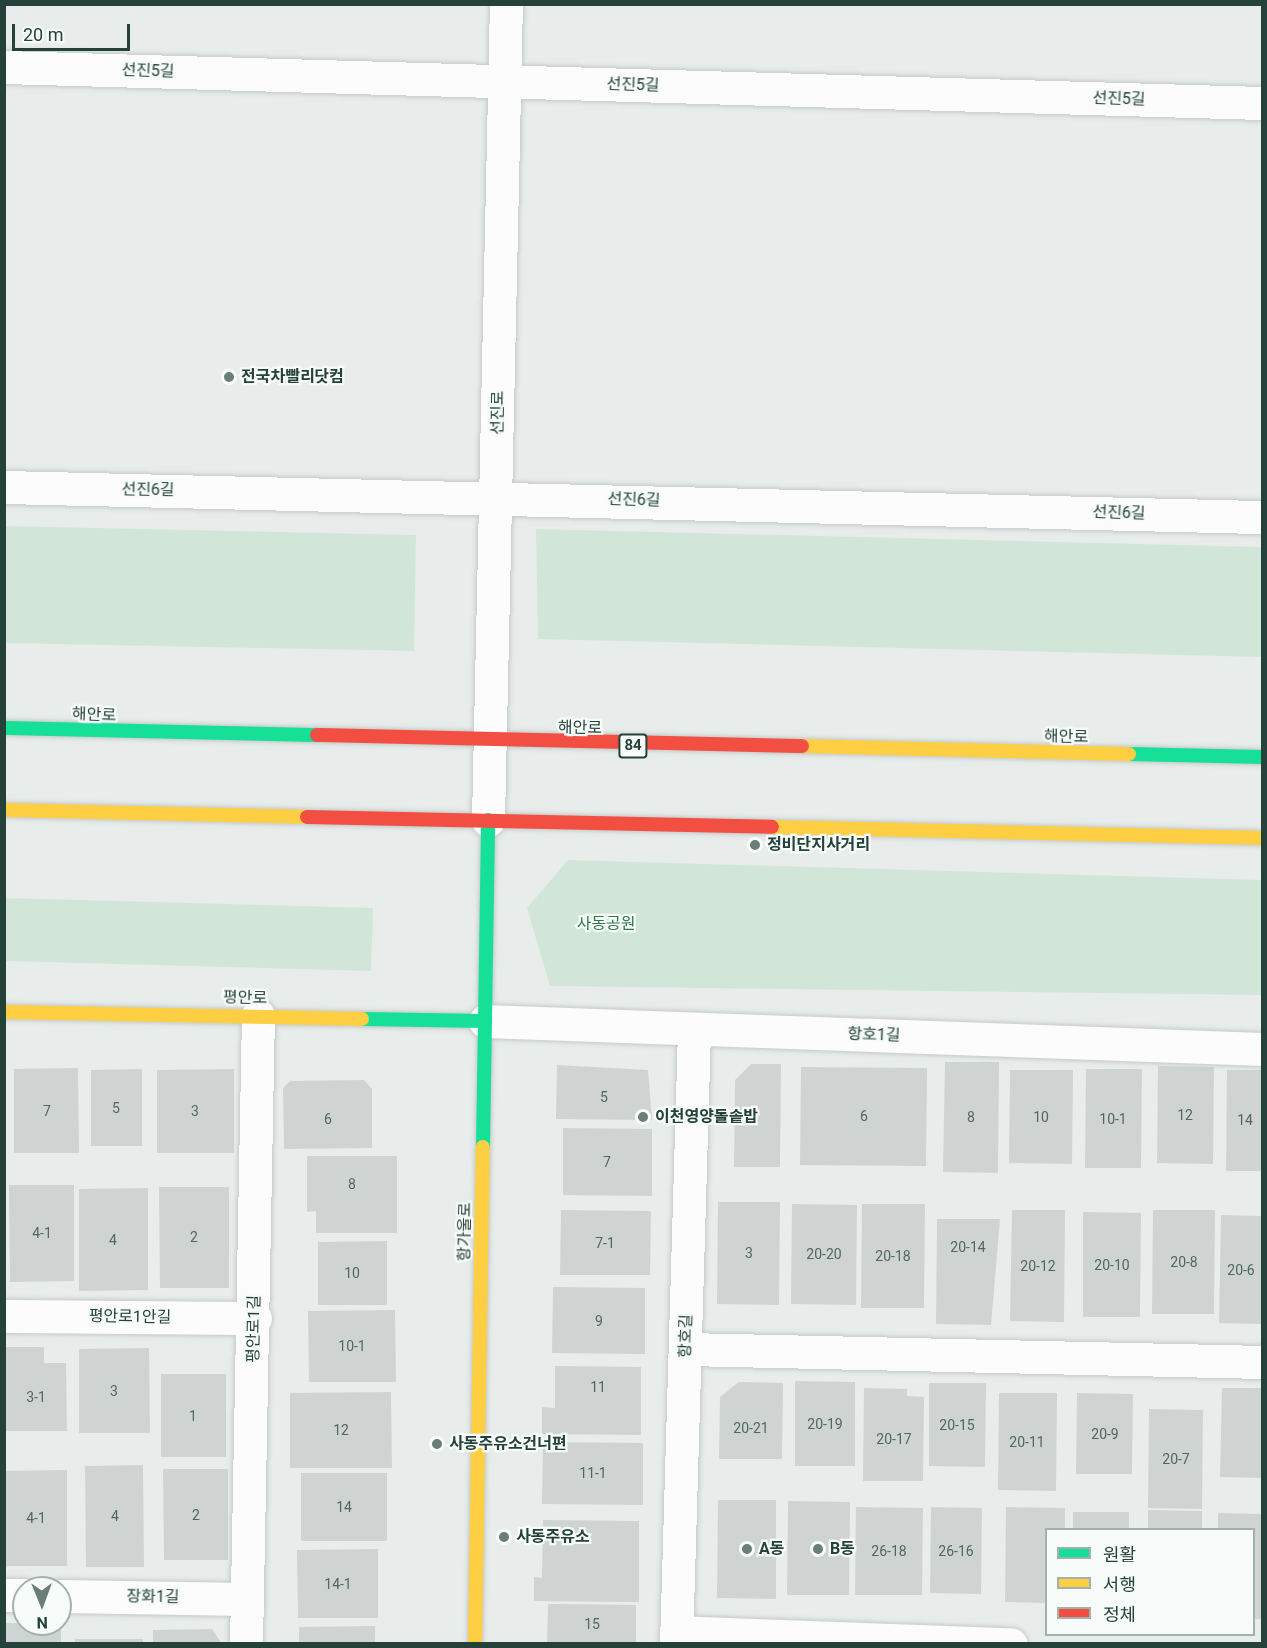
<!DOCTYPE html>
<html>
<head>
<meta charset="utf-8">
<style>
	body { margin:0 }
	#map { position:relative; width:1267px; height:1648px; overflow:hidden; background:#e8edeb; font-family:Roboto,"Noto Sans KR",sans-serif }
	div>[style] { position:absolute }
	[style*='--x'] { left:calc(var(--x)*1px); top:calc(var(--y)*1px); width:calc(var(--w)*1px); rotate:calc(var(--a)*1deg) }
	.green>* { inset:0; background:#d1e6d8 }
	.building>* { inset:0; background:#cfd4d2 }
	.roads { filter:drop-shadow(0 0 2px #c5cac8) drop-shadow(0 0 2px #c5cac8) }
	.street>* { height:33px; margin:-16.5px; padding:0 16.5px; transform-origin:16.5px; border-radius:16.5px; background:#fcfcfc }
	.fast>* { height:14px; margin:-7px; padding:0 7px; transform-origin:7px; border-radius:7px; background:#16e098 }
	.slow>* { height:14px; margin:-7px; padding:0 7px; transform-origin:7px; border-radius:7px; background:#ffcf43 }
	.jam>* { height:14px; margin:-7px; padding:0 7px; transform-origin:7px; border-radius:7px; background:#f24e42 }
	.dots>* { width:16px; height:16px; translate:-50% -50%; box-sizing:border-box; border:3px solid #f7fbf9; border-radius:50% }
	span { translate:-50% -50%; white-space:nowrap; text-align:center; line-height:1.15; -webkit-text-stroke:4.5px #f7fbf9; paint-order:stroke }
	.number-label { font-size:14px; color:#506761 }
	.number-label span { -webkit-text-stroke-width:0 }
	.shield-label span { padding:2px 4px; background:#f7fbf9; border:2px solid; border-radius:4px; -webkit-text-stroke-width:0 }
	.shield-label { font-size:15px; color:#24423a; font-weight:700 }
	.street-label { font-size:16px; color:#24423a }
	.poi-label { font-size:16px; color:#24423a; font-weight:700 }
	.left { translate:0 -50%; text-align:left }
	.park-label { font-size:16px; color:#2d7a4b }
	.frame { position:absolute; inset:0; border:6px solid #24423a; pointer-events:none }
	.legend { position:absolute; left:1045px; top:1528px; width:210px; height:108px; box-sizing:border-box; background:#f7fbf9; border:2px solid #a3b1ad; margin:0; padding:8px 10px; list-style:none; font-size:18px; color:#24423a }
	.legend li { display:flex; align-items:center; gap:12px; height:30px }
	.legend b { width:30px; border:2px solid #a3b1ad }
	.north { position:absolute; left:12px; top:1576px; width:60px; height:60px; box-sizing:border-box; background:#f7fbf9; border:2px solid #a3b1ad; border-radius:50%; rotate:179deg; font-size:16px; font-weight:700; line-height:24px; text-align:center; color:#24423a }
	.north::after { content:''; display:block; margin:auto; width:21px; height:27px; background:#697e78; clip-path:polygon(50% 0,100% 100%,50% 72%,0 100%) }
	.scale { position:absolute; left:12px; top:24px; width:118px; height:27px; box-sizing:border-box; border:3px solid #24423a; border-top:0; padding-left:8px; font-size:18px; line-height:21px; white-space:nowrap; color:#24423a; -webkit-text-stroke:4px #f7fbf9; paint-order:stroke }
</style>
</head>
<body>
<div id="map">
	<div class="green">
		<i style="clip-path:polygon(5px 526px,416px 535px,414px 651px,5px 643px)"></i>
		<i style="clip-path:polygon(536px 529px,1262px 547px,1262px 657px,538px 639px)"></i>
		<i style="clip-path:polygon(568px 860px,1262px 880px,1262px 995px,550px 986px,527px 908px)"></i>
		<i style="clip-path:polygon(5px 898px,373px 908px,371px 971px,5px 961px)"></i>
	</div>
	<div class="building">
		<i style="clip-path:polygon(945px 1062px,999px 1062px,998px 1173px,943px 1172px)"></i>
		<i style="clip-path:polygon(751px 1064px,781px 1064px,780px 1167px,734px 1167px,735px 1080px)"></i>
		<i style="clip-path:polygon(557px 1065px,648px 1070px,652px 1120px,556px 1119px)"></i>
		<i style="clip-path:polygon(1158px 1066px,1214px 1067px,1213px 1164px,1157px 1163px)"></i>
		<i style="clip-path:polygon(801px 1067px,927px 1068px,926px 1166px,800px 1165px)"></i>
		<i style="clip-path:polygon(78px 1068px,79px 1153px,14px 1153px,14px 1069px)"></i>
		<i style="clip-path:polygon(142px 1069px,142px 1146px,91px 1146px,91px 1070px)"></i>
		<i style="clip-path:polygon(234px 1069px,234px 1153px,157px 1153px,157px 1070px)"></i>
		<i style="clip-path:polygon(1086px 1069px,1142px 1069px,1141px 1168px,1085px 1168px)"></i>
		<i style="clip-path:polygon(1010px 1070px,1073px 1070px,1072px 1164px,1009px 1163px)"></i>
		<i style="clip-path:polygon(1227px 1070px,1262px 1070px,1262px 1171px,1226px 1171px)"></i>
		<i style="clip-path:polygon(364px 1080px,372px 1089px,372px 1148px,284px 1149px,283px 1088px,290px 1081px)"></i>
		<i style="clip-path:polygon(563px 1128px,652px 1129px,652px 1196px,563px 1195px)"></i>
		<i style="clip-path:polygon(307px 1156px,397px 1156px,397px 1233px,316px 1233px,316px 1211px,307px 1212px)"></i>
		<i style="clip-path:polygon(9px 1185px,74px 1185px,74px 1281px,10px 1282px)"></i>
		<i style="clip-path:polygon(159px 1187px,229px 1187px,229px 1288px,160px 1288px)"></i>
		<i style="clip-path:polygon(148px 1188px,148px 1290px,79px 1291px,79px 1189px)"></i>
		<i style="clip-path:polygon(718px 1202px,780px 1202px,779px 1305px,717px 1304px)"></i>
		<i style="clip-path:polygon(792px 1204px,857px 1205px,856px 1305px,791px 1304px)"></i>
		<i style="clip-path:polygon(862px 1204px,925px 1204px,924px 1308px,861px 1308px)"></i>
		<i style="clip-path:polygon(561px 1210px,651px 1211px,650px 1275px,560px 1275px)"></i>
		<i style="clip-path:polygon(1012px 1210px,1065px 1210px,1064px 1322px,1010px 1321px)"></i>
		<i style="clip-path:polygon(1153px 1210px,1215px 1210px,1214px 1314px,1152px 1314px)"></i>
		<i style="clip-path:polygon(1083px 1212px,1141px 1213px,1140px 1317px,1083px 1317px)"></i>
		<i style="clip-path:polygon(1221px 1215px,1262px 1216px,1262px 1324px,1219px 1323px)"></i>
		<i style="clip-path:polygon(937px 1219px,1000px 1219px,991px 1325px,936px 1324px)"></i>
		<i style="clip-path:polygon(387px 1241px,387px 1305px,318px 1305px,318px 1242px)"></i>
		<i style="clip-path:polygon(553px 1287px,645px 1288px,645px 1354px,552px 1353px)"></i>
		<i style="clip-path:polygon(395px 1310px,396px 1382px,309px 1382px,308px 1311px)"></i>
		<i style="clip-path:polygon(5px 1347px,44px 1347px,44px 1363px,66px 1363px,67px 1431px,5px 1431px)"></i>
		<i style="clip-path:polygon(149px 1348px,150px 1433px,79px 1433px,79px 1349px)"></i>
		<i style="clip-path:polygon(555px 1366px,641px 1367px,641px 1435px,542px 1434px,542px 1407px,555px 1408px)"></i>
		<i style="clip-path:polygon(161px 1374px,226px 1374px,226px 1457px,161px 1457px)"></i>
		<i style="clip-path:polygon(795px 1381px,855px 1382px,855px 1466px,795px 1466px)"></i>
		<i style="clip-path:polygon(739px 1382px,783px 1383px,782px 1459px,719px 1459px,720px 1397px)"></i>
		<i style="clip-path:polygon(929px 1383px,986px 1383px,985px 1467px,929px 1466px)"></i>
		<i style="clip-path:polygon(864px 1388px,907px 1389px,907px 1396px,924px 1397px,923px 1481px,863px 1481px)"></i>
		<i style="clip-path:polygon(1222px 1388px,1262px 1388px,1262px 1478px,1220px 1477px)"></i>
		<i style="clip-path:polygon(391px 1392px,392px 1468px,290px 1468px,290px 1393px)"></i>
		<i style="clip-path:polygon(999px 1393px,1057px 1393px,1056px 1491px,998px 1490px)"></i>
		<i style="clip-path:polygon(1077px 1393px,1133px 1394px,1132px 1474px,1076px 1474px)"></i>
		<i style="clip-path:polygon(1149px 1409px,1203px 1410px,1202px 1509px,1148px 1508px)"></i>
		<i style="clip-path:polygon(543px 1442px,643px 1443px,643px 1505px,542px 1504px)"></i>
		<i style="clip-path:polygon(143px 1465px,144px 1567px,86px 1567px,85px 1466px)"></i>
		<i style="clip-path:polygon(163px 1469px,228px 1469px,228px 1560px,164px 1560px)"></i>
		<i style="clip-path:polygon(67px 1470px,67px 1566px,4px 1566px,4px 1471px)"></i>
		<i style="clip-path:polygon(301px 1473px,387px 1473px,387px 1541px,301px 1541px)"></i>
		<i style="clip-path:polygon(718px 1500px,776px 1500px,776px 1599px,717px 1598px)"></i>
		<i style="clip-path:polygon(788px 1501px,850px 1502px,849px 1595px,787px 1595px)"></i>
		<i style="clip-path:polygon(856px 1507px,923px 1508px,922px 1595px,855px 1595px)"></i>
		<i style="clip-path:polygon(931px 1507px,982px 1508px,981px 1594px,930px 1593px)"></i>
		<i style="clip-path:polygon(1006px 1507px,1065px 1508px,1065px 1530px,1046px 1530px,1046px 1603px,1005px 1602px)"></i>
		<i style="clip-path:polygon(1148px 1510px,1202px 1511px,1202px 1530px,1148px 1530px)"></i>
		<i style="clip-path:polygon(1073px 1512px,1129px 1512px,1129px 1530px,1073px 1530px)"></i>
		<i style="clip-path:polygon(1218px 1513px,1262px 1514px,1262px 1619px,1254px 1619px,1254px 1530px,1218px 1530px)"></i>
		<i style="clip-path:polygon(543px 1520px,639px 1521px,639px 1602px,534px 1601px,534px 1577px,542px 1578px)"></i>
		<i style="clip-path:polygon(378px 1549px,378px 1618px,298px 1618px,297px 1550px)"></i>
		<i style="clip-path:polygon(548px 1604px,636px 1605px,636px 1644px,547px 1644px)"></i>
		<i style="clip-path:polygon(5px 1623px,61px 1624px,61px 1644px,5px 1644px)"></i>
		<i style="clip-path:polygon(375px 1626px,375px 1644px,299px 1644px,299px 1627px)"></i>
		<i style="clip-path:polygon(212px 1629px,222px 1644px,153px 1644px,153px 1630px)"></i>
		<i style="clip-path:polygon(75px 1639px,143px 1639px,143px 1644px,75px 1644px)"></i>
	</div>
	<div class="roads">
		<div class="street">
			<i style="--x:4;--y:67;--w:1259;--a:1.64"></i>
			<i style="--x:4;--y:487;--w:1258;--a:1.37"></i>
			<i style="--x:488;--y:820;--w:816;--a:-88.74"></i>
			<i style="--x:485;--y:1021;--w:778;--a:2.06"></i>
			<i style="--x:4;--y:1316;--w:251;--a:0.5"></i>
			<i style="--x:686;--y:1349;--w:576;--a:1.29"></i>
			<i style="--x:4;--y:1595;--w:20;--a:0"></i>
			<i style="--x:60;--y:1596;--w:186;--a:0.9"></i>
			<i style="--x:676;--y:1632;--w:335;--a:2.1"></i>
			<i style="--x:246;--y:1644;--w:629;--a:-88.91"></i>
			<i style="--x:676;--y:1644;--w:615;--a:-88.32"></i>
		</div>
		<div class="fast">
			<i style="--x:4;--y:728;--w:313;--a:1.3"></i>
			<i style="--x:1129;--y:754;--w:133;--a:1.3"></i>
			<i style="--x:362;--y:1019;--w:123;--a:0.9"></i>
			<i style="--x:483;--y:1147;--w:327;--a:-89.1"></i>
		</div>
		<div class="slow">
			<i style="--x:802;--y:746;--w:327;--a:1.4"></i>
			<i style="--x:4;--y:810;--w:303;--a:1.3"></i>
			<i style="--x:772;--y:827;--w:490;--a:1.3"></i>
			<i style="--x:4;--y:1012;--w:358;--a:1.1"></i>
			<i style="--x:475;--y:1644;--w:497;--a:-89.1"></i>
		</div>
		<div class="jam">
			<i style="--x:317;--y:735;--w:485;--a:1.3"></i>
			<i style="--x:307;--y:817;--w:465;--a:1.2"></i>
		</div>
	</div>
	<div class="dots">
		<i style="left:229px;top:377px;background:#697e78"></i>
		<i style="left:755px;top:845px;background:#697e78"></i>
		<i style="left:643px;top:1117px;background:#697e78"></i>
		<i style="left:437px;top:1444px;background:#697e78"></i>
		<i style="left:504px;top:1537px;background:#697e78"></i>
		<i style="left:747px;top:1549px;background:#697e78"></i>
		<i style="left:818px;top:1549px;background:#697e78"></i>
	</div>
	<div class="number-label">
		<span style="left:604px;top:1097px">5</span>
		<span style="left:116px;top:1108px">5</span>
		<span style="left:47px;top:1111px">7</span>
		<span style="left:195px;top:1111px">3</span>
		<span style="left:1185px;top:1115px">12</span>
		<span style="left:864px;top:1116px">6</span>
		<span style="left:971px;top:1117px">8</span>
		<span style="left:1041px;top:1117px">10</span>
		<span style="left:328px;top:1119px">6</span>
		<span style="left:1113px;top:1119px">10-1</span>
		<span style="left:1245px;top:1120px">14</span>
		<span style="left:607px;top:1162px">7</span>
		<span style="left:352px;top:1184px">8</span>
		<span style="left:42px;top:1233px">4-1</span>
		<span style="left:194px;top:1237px">2</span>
		<span style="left:113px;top:1240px">4</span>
		<span style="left:605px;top:1243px">7-1</span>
		<span style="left:968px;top:1247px">20-14</span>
		<span style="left:749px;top:1253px">3</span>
		<span style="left:824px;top:1254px">20-20</span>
		<span style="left:893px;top:1256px">20-18</span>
		<span style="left:1184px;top:1262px">20-8</span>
		<span style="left:1112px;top:1265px">20-10</span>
		<span style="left:1038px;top:1266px">20-12</span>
		<span style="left:1241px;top:1270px">20-6</span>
		<span style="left:352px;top:1273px">10</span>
		<span style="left:599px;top:1321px">9</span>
		<span style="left:352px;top:1346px">10-1</span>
		<span style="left:598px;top:1387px">11</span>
		<span style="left:114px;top:1391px">3</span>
		<span style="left:36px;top:1397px">3-1</span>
		<span style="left:193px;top:1416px">1</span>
		<span style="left:825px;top:1424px">20-19</span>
		<span style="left:957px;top:1425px">20-15</span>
		<span style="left:751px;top:1428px">20-21</span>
		<span style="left:341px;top:1430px">12</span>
		<span style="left:1105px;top:1434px">20-9</span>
		<span style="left:894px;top:1439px">20-17</span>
		<span style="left:1027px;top:1442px">20-11</span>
		<span style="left:1176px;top:1459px">20-7</span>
		<span style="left:593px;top:1473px">11-1</span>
		<span style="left:344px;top:1507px">14</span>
		<span style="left:196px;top:1515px">2</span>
		<span style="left:115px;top:1516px">4</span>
		<span style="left:36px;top:1518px">4-1</span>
		<span style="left:889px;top:1551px">26-18</span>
		<span style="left:956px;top:1551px">26-16</span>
		<span style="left:338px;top:1584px">14-1</span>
		<span style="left:592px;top:1624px">15</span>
	</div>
	<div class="shield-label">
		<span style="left:633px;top:746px">84</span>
	</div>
	<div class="street-label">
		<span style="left:148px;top:71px;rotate:2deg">선진5길</span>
		<span style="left:633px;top:85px;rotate:2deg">선진5길</span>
		<span style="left:1119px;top:99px;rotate:2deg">선진5길</span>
		<span style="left:498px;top:413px;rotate:-89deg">선진로</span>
		<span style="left:148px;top:490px;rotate:1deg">선진6길</span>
		<span style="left:634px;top:500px;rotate:2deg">선진6길</span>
		<span style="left:1119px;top:513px;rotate:2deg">선진6길</span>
		<span style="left:94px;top:715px;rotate:2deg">해안로</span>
		<span style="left:580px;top:728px;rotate:1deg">해안로</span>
		<span style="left:1066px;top:737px;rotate:1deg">해안로</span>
		<span style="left:245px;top:998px;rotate:1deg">평안로</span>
		<span style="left:874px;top:1035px;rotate:2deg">항호1길</span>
		<span style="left:465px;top:1232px;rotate:-89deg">항가울로</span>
		<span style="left:130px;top:1317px;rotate:1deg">평안로1안길</span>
		<span style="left:254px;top:1329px;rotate:-89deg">평안로1길</span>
		<span style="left:686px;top:1336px;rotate:-88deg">항호길</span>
		<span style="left:153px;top:1597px;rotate:1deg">장화1길</span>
	</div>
	<div class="poi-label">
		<span class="left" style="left:241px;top:377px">전국차빨리닷컴</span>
		<span class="left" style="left:767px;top:845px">정비단지사거리</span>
		<span class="left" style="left:655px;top:1117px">이천영양돌솥밥</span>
		<span class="left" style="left:449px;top:1444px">사동주유소건너편</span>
		<span class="left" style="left:516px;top:1537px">사동주유소</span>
		<span class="left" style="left:759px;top:1549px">A동</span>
		<span class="left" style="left:830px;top:1549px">B동</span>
	</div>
	<div class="park-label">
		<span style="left:606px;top:924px">사동공원</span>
	</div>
	<div class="frame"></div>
	<ul class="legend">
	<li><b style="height:8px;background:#16e098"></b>원활</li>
	<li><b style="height:8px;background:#ffcf43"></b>서행</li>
	<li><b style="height:8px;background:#f24e42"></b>정체</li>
	</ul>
	<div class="north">N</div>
	<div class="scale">20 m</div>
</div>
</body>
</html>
